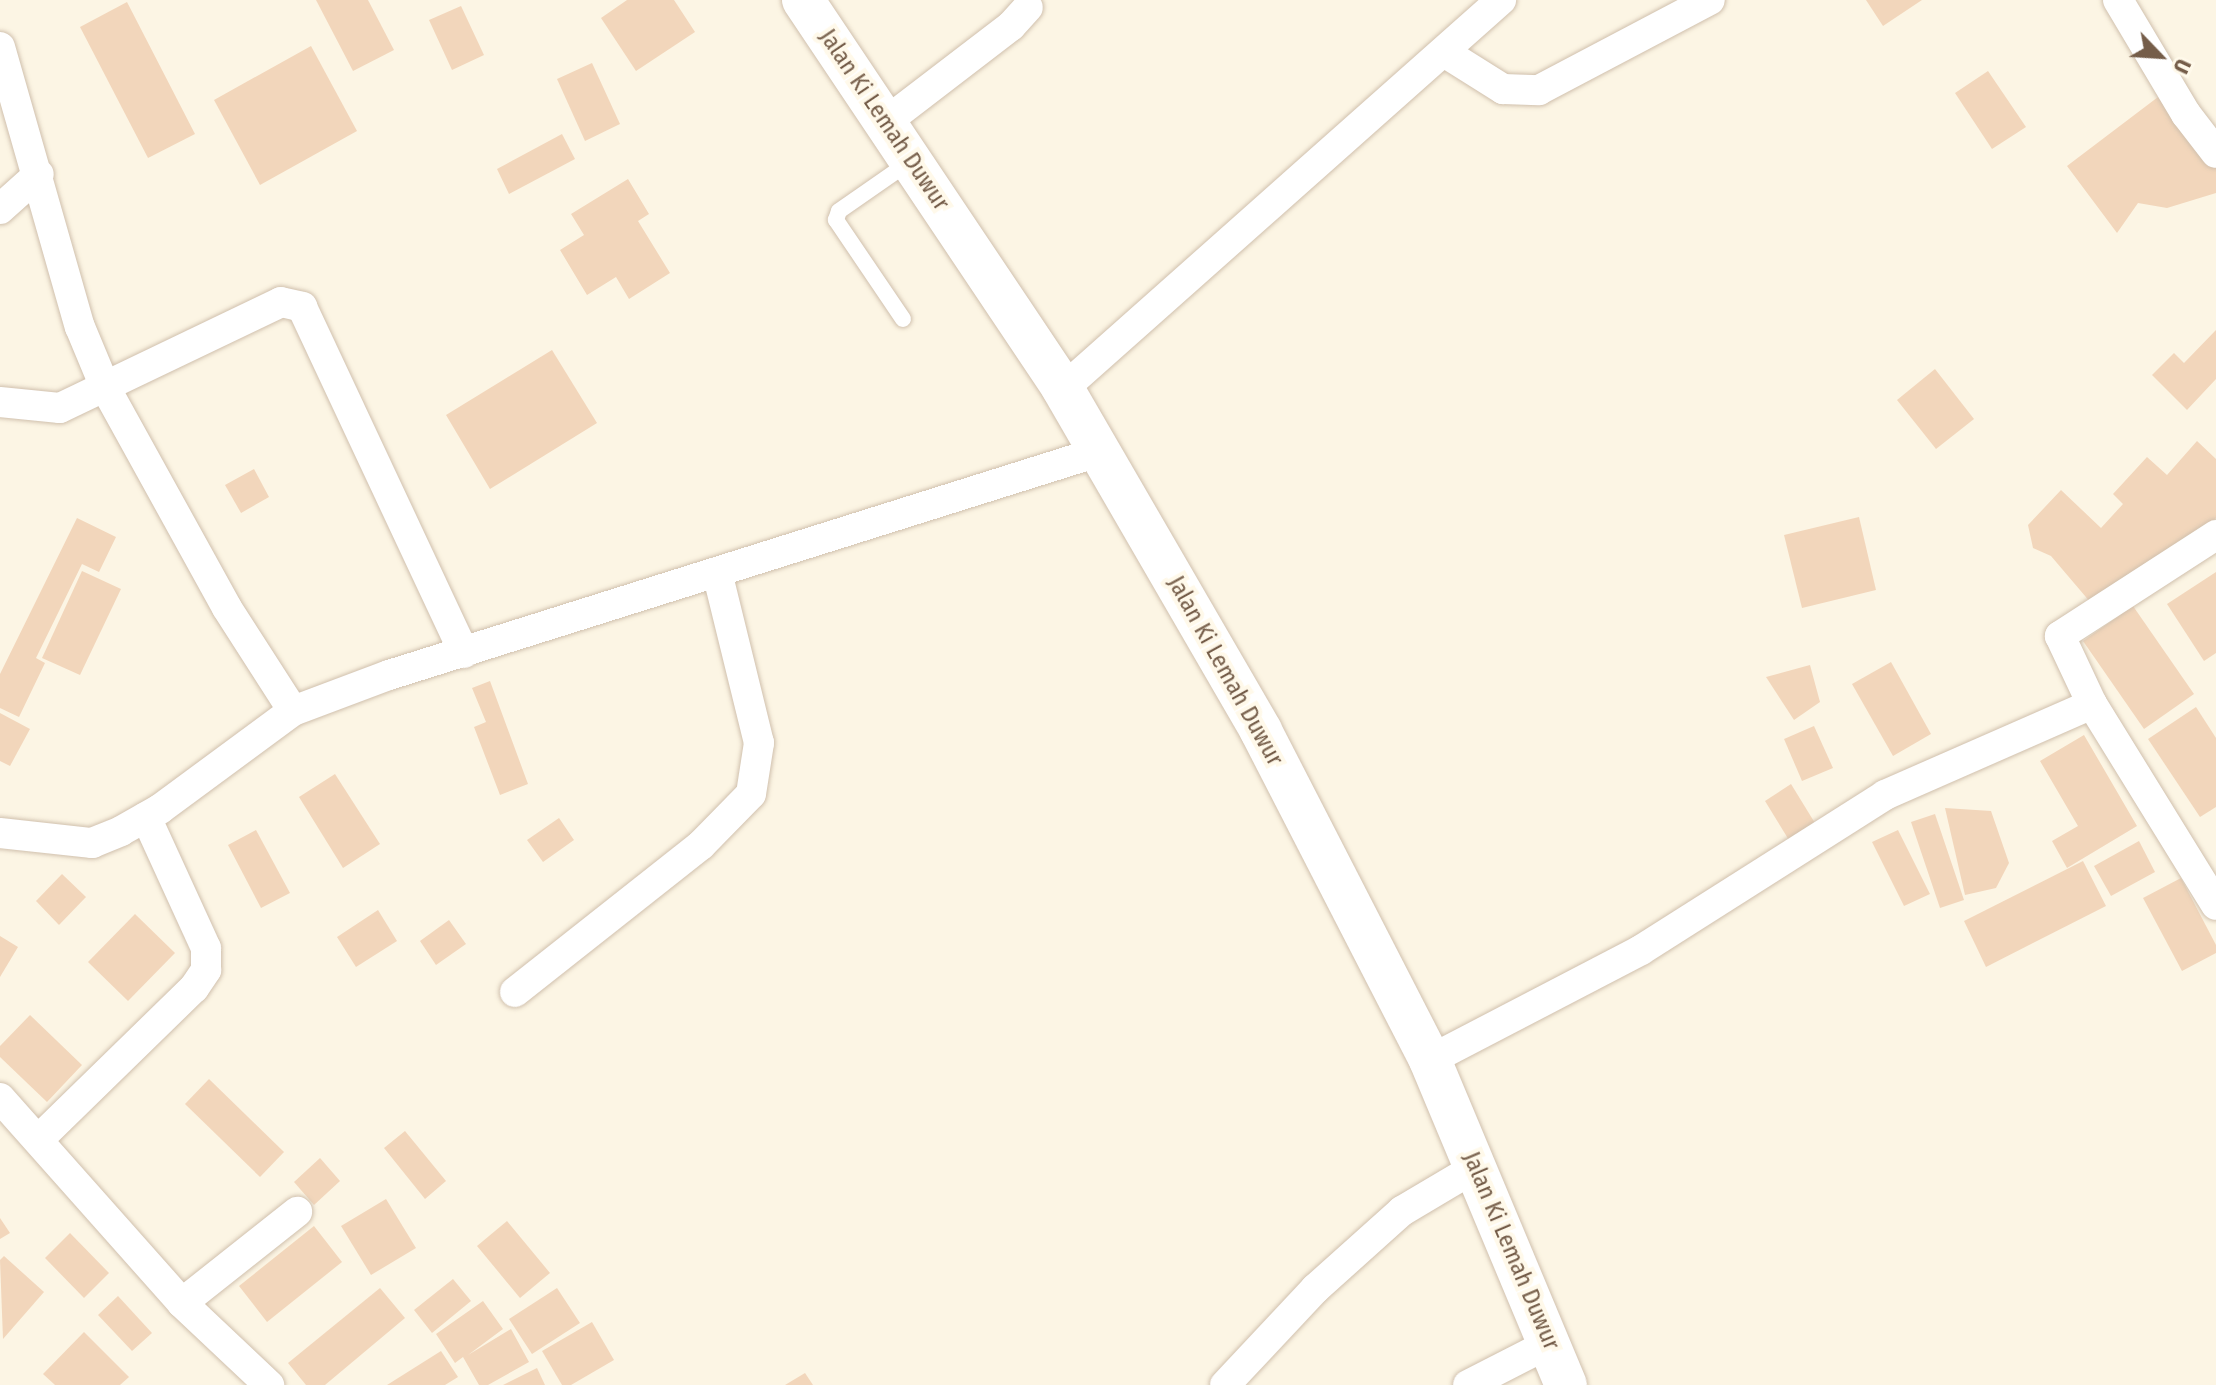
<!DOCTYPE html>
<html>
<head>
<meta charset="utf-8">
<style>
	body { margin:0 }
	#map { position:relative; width:2216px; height:1385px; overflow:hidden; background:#fcf5e4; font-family:"Fira Sans Condensed",sans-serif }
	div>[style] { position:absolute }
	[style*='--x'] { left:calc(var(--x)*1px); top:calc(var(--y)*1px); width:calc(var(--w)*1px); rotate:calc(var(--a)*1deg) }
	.building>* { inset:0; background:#f2d6bb }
	.roads { filter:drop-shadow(0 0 2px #d0c0ad) drop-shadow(0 0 2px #d0c0ad) }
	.lane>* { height:16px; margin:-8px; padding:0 8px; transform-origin:8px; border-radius:8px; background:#fff }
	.street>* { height:30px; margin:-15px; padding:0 15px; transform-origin:15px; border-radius:15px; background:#fff }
	.secondary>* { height:42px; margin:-21px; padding:0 21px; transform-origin:21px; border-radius:21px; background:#fff }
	span { translate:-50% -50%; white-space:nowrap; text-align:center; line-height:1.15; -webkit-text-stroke:8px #fff9ea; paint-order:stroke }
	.street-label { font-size:24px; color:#755d49 }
	.north { position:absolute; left:2120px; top:16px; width:80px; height:80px; -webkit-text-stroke:6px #fff9ea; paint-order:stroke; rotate:115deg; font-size:22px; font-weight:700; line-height:32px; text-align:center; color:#755d49 }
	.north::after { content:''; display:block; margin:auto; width:28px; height:36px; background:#755d49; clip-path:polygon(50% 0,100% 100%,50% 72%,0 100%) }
</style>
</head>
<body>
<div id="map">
	<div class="building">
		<i style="clip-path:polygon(316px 0,368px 0,394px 50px,353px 71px)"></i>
		<i style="clip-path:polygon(627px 0,674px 0,695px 32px,636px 71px,601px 18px)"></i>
		<i style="clip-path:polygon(1866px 0,1922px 0,1883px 26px)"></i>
		<i style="clip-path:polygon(127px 2px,195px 134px,148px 158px,80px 27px)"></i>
		<i style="clip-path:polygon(461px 6px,484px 55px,452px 70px,429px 20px)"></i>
		<i style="clip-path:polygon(311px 46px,357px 131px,260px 185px,214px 100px)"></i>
		<i style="clip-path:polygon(592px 63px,620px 124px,585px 141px,557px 79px)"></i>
		<i style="clip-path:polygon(1988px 71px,2026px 127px,1992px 149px,1955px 93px)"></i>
		<i style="clip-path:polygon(2162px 94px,2216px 166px,2216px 193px,2167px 208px,2138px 203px,2117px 233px,2067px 166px)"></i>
		<i style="clip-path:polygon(562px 134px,575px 159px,509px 194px,497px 169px)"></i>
		<i style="clip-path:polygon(628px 179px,649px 214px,638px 221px,670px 273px,629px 299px,616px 277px,587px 295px,560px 250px,584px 235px,571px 214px)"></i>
		<i style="clip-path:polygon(2216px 330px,2216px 379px,2187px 410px,2152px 375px,2174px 353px,2184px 363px)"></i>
		<i style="clip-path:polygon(552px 350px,597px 423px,490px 489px,446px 415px)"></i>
		<i style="clip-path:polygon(1935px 369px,1974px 419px,1936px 449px,1897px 400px)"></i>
		<i style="clip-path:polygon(2197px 441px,2216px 459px,2216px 518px,2206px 529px,2091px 603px,2051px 556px,2033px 548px,2028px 525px,2061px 490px,2101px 528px,2123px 504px,2113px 494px,2147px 457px,2167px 475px)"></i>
		<i style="clip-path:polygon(254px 469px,269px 497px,241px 513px,225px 485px)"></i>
		<i style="clip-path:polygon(1859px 517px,1876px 590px,1802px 608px,1784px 535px)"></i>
		<i style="clip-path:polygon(77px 518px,116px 537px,99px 572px,82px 564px,36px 658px,45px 663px,19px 717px,0 708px,0 674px)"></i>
		<i style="clip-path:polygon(82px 571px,121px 589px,80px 675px,42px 658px)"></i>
		<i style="clip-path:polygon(2216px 572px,2216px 653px,2204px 661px,2167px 604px)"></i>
		<i style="clip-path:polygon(2133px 606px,2194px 694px,2144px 729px,2083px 641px)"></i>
		<i style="clip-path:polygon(1891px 662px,1931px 734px,1893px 756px,1852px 684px)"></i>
		<i style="clip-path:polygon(1810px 665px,1820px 702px,1794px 720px,1766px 677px)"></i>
		<i style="clip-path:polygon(490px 681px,528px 784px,500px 795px,474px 727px,486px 722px,472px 688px)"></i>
		<i style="clip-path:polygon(2196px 707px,2216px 738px,2216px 807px,2200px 817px,2148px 739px)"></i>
		<i style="clip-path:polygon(0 713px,30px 729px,10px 766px,0 761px)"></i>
		<i style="clip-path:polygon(1814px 726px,1833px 768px,1802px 781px,1784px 739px)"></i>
		<i style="clip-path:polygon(2084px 735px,2137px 826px,2067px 868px,2052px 841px,2078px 826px,2040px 761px)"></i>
		<i style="clip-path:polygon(335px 774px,380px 844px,343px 868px,299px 797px)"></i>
		<i style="clip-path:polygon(1791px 784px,1818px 828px,1792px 845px,1765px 801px)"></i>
		<i style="clip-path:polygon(1945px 808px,1991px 811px,2009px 863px,1996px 888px,1965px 895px)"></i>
		<i style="clip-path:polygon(1935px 814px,1964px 900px,1940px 908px,1911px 822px)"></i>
		<i style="clip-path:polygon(559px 818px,574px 840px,543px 862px,527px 840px)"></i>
		<i style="clip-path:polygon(256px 830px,290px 893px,261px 908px,228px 845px)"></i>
		<i style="clip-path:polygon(1898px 830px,1930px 894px,1904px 906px,1872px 842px)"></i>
		<i style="clip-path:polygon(2139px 841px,2155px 872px,2111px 896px,2094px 866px)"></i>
		<i style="clip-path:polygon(2083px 861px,2106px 906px,1986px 967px,1964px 921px)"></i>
		<i style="clip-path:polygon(62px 874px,86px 897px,59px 925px,36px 901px)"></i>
		<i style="clip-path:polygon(2181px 878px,2216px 945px,2216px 953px,2182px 971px,2143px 898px)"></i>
		<i style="clip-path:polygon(378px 910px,397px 941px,356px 967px,337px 937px)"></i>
		<i style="clip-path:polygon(135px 914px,175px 953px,128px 1001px,88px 962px)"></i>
		<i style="clip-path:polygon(449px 920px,466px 944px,436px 965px,420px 941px)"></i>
		<i style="clip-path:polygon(0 936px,18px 947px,0 977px)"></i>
		<i style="clip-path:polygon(30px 1015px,82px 1065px,47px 1102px,0 1057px,0 1046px)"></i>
		<i style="clip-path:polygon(209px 1079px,284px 1152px,260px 1177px,185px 1104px)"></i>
		<i style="clip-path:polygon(405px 1131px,446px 1181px,425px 1199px,384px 1148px)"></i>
		<i style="clip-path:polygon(320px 1158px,340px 1181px,314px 1205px,294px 1182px)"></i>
		<i style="clip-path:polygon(386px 1199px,416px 1248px,371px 1275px,341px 1226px)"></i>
		<i style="clip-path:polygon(0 1218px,10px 1233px,0 1239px)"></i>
		<i style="clip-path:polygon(507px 1221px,550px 1273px,520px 1298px,477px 1246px)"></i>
		<i style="clip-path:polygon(314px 1226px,342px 1262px,267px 1322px,239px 1286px)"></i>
		<i style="clip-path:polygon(70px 1233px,109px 1273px,84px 1298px,45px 1258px)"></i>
		<i style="clip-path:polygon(4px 1256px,44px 1292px,3px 1339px,0 1260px)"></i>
		<i style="clip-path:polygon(453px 1279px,471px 1301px,432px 1333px,414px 1310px)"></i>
		<i style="clip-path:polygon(380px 1288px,405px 1318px,325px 1385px,306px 1385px,288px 1363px)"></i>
		<i style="clip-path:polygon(557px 1288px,580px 1323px,532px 1354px,509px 1319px)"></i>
		<i style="clip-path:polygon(118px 1296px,152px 1333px,132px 1351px,98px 1315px)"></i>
		<i style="clip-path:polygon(483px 1301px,503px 1329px,468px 1355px,511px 1329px,529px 1362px,488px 1385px,479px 1385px,463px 1357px,455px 1363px,436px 1334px)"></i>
		<i style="clip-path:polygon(592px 1322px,614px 1360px,571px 1385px,562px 1385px,542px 1351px)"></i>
		<i style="clip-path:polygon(84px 1332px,129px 1377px,120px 1385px,55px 1385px,43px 1374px)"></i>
		<i style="clip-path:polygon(441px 1351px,458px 1377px,445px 1385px,387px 1385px)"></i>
		<i style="clip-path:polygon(537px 1368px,545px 1385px,503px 1385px)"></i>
		<i style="clip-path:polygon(805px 1373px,813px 1385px,785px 1385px)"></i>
	</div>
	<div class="roads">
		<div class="lane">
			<i style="--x:903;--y:319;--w:120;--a:-124.1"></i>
			<i style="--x:836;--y:220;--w:9;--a:-72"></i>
			<i style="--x:839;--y:211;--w:88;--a:-34.8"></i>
		</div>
		<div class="street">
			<i style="--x:2118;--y:0;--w:133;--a:59.2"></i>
			<i style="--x:2186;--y:114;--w:49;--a:52.4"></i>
			<i style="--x:0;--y:47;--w:291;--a:74.1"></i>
			<i style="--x:80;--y:327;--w:65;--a:67.4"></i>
			<i style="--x:105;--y:387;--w:252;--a:61.1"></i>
			<i style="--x:227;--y:608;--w:122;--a:57.3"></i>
			<i style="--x:293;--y:711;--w:103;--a:-20.6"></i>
			<i style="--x:389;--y:675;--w:746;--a:-17.46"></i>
			<i style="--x:1444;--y:52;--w:70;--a:32.1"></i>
			<i style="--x:1503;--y:89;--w:36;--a:2"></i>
			<i style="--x:1539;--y:90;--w:193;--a:-27.8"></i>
			<i style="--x:887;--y:121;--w:156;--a:-37.5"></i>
			<i style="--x:1011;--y:26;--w:25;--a:-48"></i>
			<i style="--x:0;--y:209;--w:52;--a:-41.9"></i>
			<i style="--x:1063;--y:389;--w:586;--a:-41.61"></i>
			<i style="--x:0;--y:402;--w:60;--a:5.7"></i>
			<i style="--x:60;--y:408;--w:245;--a:-25.6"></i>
			<i style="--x:281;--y:302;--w:22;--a:13"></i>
			<i style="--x:302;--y:307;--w:382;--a:64.9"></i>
			<i style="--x:2216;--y:535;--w:186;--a:147.1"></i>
			<i style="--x:2060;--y:636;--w:75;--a:64.8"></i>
			<i style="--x:2092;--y:704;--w:236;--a:58.3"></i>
			<i style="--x:0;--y:833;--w:93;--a:6.2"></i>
			<i style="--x:92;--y:843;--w:31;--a:-22"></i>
			<i style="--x:121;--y:831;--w:45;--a:-29.4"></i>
			<i style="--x:160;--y:809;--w:165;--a:-36.4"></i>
			<i style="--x:515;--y:992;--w:237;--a:-38.3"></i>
			<i style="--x:701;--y:845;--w:71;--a:-45.6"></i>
			<i style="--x:751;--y:794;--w:52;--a:-81.1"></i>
			<i style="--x:759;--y:743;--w:176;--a:-103.8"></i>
			<i style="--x:1430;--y:1060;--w:238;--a:-27.5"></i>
			<i style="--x:1641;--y:950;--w:289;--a:-32.4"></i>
			<i style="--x:1885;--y:795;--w:226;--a:-23.7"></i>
			<i style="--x:0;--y:1098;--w:274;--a:48.4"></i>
			<i style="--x:182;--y:1303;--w:120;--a:43.3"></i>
			<i style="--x:38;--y:1140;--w:218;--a:-44.3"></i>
			<i style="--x:194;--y:988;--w:22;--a:-56"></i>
			<i style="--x:206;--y:970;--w:22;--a:-90"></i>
			<i style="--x:206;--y:948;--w:144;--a:-114.6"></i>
			<i style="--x:182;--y:1303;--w:147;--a:-38.4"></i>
			<i style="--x:1225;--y:1385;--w:132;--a:-46.8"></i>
			<i style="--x:1315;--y:1289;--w:117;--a:-41.9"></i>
			<i style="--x:1402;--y:1211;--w:86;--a:-30.7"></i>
			<i style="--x:1468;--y:1385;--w:92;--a:-27.1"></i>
		</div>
		<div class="secondary">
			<i style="--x:803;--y:0;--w:468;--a:56.2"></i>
			<i style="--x:1063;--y:389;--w:395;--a:59.9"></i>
			<i style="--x:1261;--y:731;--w:370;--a:62.8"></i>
			<i style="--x:1430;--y:1060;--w:352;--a:67.3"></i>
		</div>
	</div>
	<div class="street-label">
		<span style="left:884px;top:120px;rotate:56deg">Jalan Ki Lemah Duwur</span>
		<span style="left:1225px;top:671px;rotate:61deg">Jalan Ki Lemah Duwur</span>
		<span style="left:1511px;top:1251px;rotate:67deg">Jalan Ki Lemah Duwur</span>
	</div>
	<div class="north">U</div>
</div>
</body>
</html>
